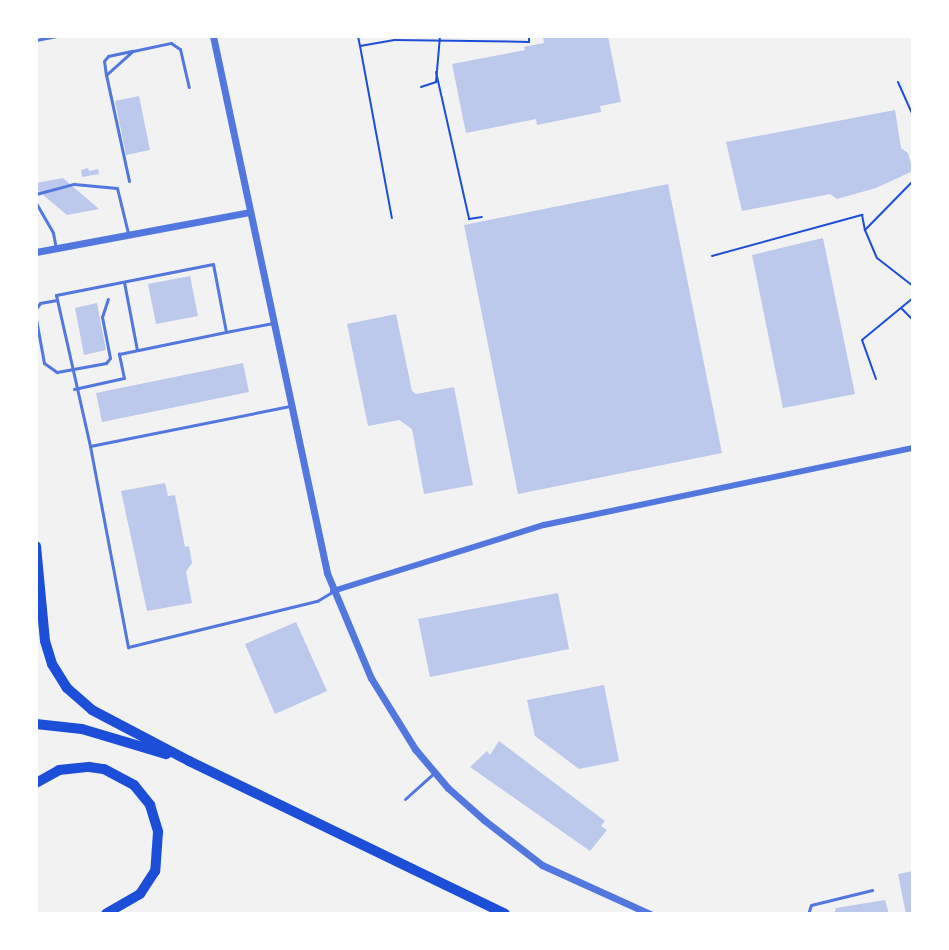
<!DOCTYPE html>
<html>
<head>
<meta charset="utf-8">
<style>
	body { margin:0 }
	#map { position:relative; width:949px; height:950px; overflow:hidden; background:#f2f2f2; font-family:Quicksand,sans-serif }
	div>[style] { position:absolute }
	[style*='--x'] { left:calc(var(--x)*1px); top:calc(var(--y)*1px); width:calc(var(--w)*1px); rotate:calc(var(--a)*1deg) }
	.building>* { inset:0; background:#bdc9ec }
	.path>* { height:2px; margin:-1px; padding:0 1px; transform-origin:1px; border-radius:1px; background:#1d4ed8 }
	.service>* { height:3px; margin:-1.5px; padding:0 1.5px; transform-origin:1.5px; border-radius:1.5px; background:#5277de }
	.minor>* { height:6px; margin:-3px; padding:0 3px; transform-origin:3px; border-radius:3px; background:#5277de }
	.tertiary>* { height:7px; margin:-3.5px; padding:0 3.5px; transform-origin:3.5px; border-radius:3.5px; background:#5277de }
	.motorway>* { height:10px; margin:-5px; padding:0 5px; transform-origin:5px; border-radius:5px; background:#1d4ed8 }
	span { translate:-50% -50%; white-space:nowrap; text-align:center; line-height:1.15; -webkit-text-stroke:6px #fff; paint-order:stroke }
	.frame { position:absolute; inset:0; border:38px solid #fff; pointer-events:none }
</style>
</head>
<body>
<div id="map">
	<div class="building">
		<i style="clip-path:polygon(543px 36px,608px 36px,621px 102px,600px 106px,601px 112px,537px 125px,536px 119px,466px 133px,452px 64px,525px 50px,524px 47px,544px 43px)"></i>
		<i style="clip-path:polygon(139px 96px,150px 150px,126px 155px,115px 101px)"></i>
		<i style="clip-path:polygon(895px 110px,901px 148px,908px 153px,913px 171px,876px 188px,837px 199px,830px 194px,742px 211px,726px 142px)"></i>
		<i style="clip-path:polygon(88px 168px,89px 171px,98px 169px,99px 174px,82px 177px,81px 170px)"></i>
		<i style="clip-path:polygon(63px 178px,99px 209px,67px 215px,36px 189px,36px 183px)"></i>
		<i style="clip-path:polygon(668px 184px,722px 453px,518px 494px,464px 225px)"></i>
		<i style="clip-path:polygon(823px 238px,855px 394px,783px 408px,752px 255px)"></i>
		<i style="clip-path:polygon(190px 276px,198px 316px,156px 324px,148px 284px)"></i>
		<i style="clip-path:polygon(97px 303px,106px 350px,84px 355px,75px 308px)"></i>
		<i style="clip-path:polygon(396px 314px,412px 391px,416px 394px,454px 387px,473px 485px,424px 494px,412px 429px,399px 420px,368px 426px,347px 324px)"></i>
		<i style="clip-path:polygon(243px 363px,249px 392px,102px 422px,96px 393px)"></i>
		<i style="clip-path:polygon(165px 483px,168px 496px,175px 495px,185px 547px,189px 546px,192px 563px,186px 572px,192px 603px,147px 611px,121px 491px)"></i>
		<i style="clip-path:polygon(558px 593px,569px 649px,430px 677px,418px 619px)"></i>
		<i style="clip-path:polygon(296px 622px,327px 691px,275px 714px,245px 644px)"></i>
		<i style="clip-path:polygon(604px 685px,619px 761px,579px 769px,535px 736px,527px 700px)"></i>
		<i style="clip-path:polygon(499px 741px,605px 821px,601px 826px,607px 830px,590px 851px,470px 767px,487px 751px,490px 755px)"></i>
		<i style="clip-path:polygon(913px 871px,913px 914px,906px 914px,898px 874px)"></i>
		<i style="clip-path:polygon(885px 900px,889px 914px,834px 914px,836px 908px)"></i>
	</div>
	<div class="path">
		<i style="--x:358;--y:36;--w:10;--a:79"></i>
		<i style="--x:360;--y:46;--w:35;--a:-10"></i>
		<i style="--x:394;--y:40;--w:135;--a:0.8"></i>
		<i style="--x:529;--y:42;--w:6;--a:-90"></i>
		<i style="--x:360;--y:46;--w:175;--a:79.5"></i>
		<i style="--x:436;--y:72;--w:151;--a:77.3"></i>
		<i style="--x:469;--y:219;--w:13;--a:-9"></i>
		<i style="--x:898;--y:82;--w:36;--a:66"></i>
		<i style="--x:421;--y:87;--w:16;--a:-18"></i>
		<i style="--x:436;--y:82;--w:46;--a:-85"></i>
		<i style="--x:913;--y:181;--w:69;--a:134.4"></i>
		<i style="--x:865;--y:230;--w:30;--a:67"></i>
		<i style="--x:877;--y:258;--w:46;--a:37.9"></i>
		<i style="--x:712;--y:256;--w:156;--a:-15.3"></i>
		<i style="--x:862;--y:215;--w:15;--a:79"></i>
		<i style="--x:901;--y:308;--w:17;--a:45"></i>
		<i style="--x:876;--y:379;--w:41;--a:-109.7"></i>
		<i style="--x:862;--y:340;--w:66;--a:-39.5"></i>
	</div>
	<div class="service">
		<i style="--x:36;--y:40;--w:21;--a:-11"></i>
		<i style="--x:106;--y:75;--w:14;--a:-98"></i>
		<i style="--x:104;--y:61;--w:6;--a:-51"></i>
		<i style="--x:108;--y:56;--w:24;--a:-12"></i>
		<i style="--x:129;--y:181;--w:108;--a:-102.2"></i>
		<i style="--x:106;--y:75;--w:36;--a:-42"></i>
		<i style="--x:133;--y:51;--w:39;--a:-12"></i>
		<i style="--x:171;--y:43;--w:11;--a:34"></i>
		<i style="--x:180;--y:49;--w:39;--a:77"></i>
		<i style="--x:36;--y:194;--w:39;--a:-15"></i>
		<i style="--x:74;--y:184;--w:43;--a:5.3"></i>
		<i style="--x:117;--y:188;--w:46;--a:76.3"></i>
		<i style="--x:36;--y:203;--w:34;--a:60"></i>
		<i style="--x:53;--y:233;--w:15;--a:79"></i>
		<i style="--x:124;--y:282;--w:69;--a:79.2"></i>
		<i style="--x:36;--y:309;--w:7;--a:-56"></i>
		<i style="--x:40;--y:303;--w:17;--a:-10"></i>
		<i style="--x:36;--y:319;--w:45;--a:79.7"></i>
		<i style="--x:44;--y:363;--w:16;--a:35"></i>
		<i style="--x:57;--y:372;--w:50;--a:-10.4"></i>
		<i style="--x:106;--y:363;--w:6;--a:-51"></i>
		<i style="--x:110;--y:358;--w:42;--a:-101"></i>
		<i style="--x:102;--y:317;--w:19;--a:-72"></i>
		<i style="--x:273;--y:323;--w:48;--a:169.2"></i>
		<i style="--x:226;--y:332;--w:69;--a:-100.8"></i>
		<i style="--x:213;--y:264;--w:160;--a:168.8"></i>
		<i style="--x:56;--y:295;--w:155;--a:77.3"></i>
		<i style="--x:90;--y:446;--w:205;--a:79.3"></i>
		<i style="--x:128;--y:647;--w:195;--a:-13.7"></i>
		<i style="--x:317;--y:601;--w:17;--a:-31"></i>
		<i style="--x:74;--y:389;--w:51;--a:-12.4"></i>
		<i style="--x:124;--y:378;--w:25;--a:-102"></i>
		<i style="--x:119;--y:354;--w:109;--a:-11.6"></i>
		<i style="--x:90;--y:446;--w:205;--a:-11.3"></i>
		<i style="--x:405;--y:799;--w:38;--a:-42"></i>
		<i style="--x:808;--y:914;--w:9;--a:-72"></i>
		<i style="--x:811;--y:905;--w:63;--a:-13.8"></i>
	</div>
	<div class="minor">
		<i style="--x:333;--y:591;--w:221;--a:-17.4"></i>
		<i style="--x:544;--y:525;--w:377;--a:-11.8"></i>
	</div>
	<div class="tertiary">
		<i style="--x:213;--y:36;--w:549;--a:78.01"></i>
		<i style="--x:327;--y:573;--w:114;--a:67.3"></i>
		<i style="--x:371;--y:678;--w:84;--a:58.2"></i>
		<i style="--x:415;--y:749;--w:51;--a:49.8"></i>
		<i style="--x:448;--y:788;--w:48;--a:41.6"></i>
		<i style="--x:484;--y:820;--w:73;--a:37.8"></i>
		<i style="--x:542;--y:865;--w:119;--a:24.4"></i>
		<i style="--x:36;--y:252;--w:217;--a:-10.6"></i>
	</div>
	<div class="motorway">
		<i style="--x:36;--y:546;--w:95;--a:84.6"></i>
		<i style="--x:45;--y:641;--w:24;--a:73"></i>
		<i style="--x:52;--y:664;--w:28;--a:58"></i>
		<i style="--x:67;--y:688;--w:33;--a:41"></i>
		<i style="--x:92;--y:710;--w:110;--a:27.7"></i>
		<i style="--x:189;--y:761;--w:351;--a:25.8"></i>
		<i style="--x:36;--y:724;--w:46;--a:6.2"></i>
		<i style="--x:82;--y:729;--w:88;--a:16.6"></i>
		<i style="--x:36;--y:783;--w:26;--a:-29"></i>
		<i style="--x:59;--y:770;--w:30;--a:-6"></i>
		<i style="--x:89;--y:767;--w:15;--a:8"></i>
		<i style="--x:104;--y:769;--w:34;--a:28"></i>
		<i style="--x:134;--y:785;--w:26;--a:51"></i>
		<i style="--x:150;--y:805;--w:28;--a:73"></i>
		<i style="--x:158;--y:832;--w:39;--a:94"></i>
		<i style="--x:155;--y:871;--w:27;--a:123"></i>
		<i style="--x:140;--y:894;--w:39;--a:150"></i>
	</div>
	<div class="frame"></div>
</div>
</body>
</html>
